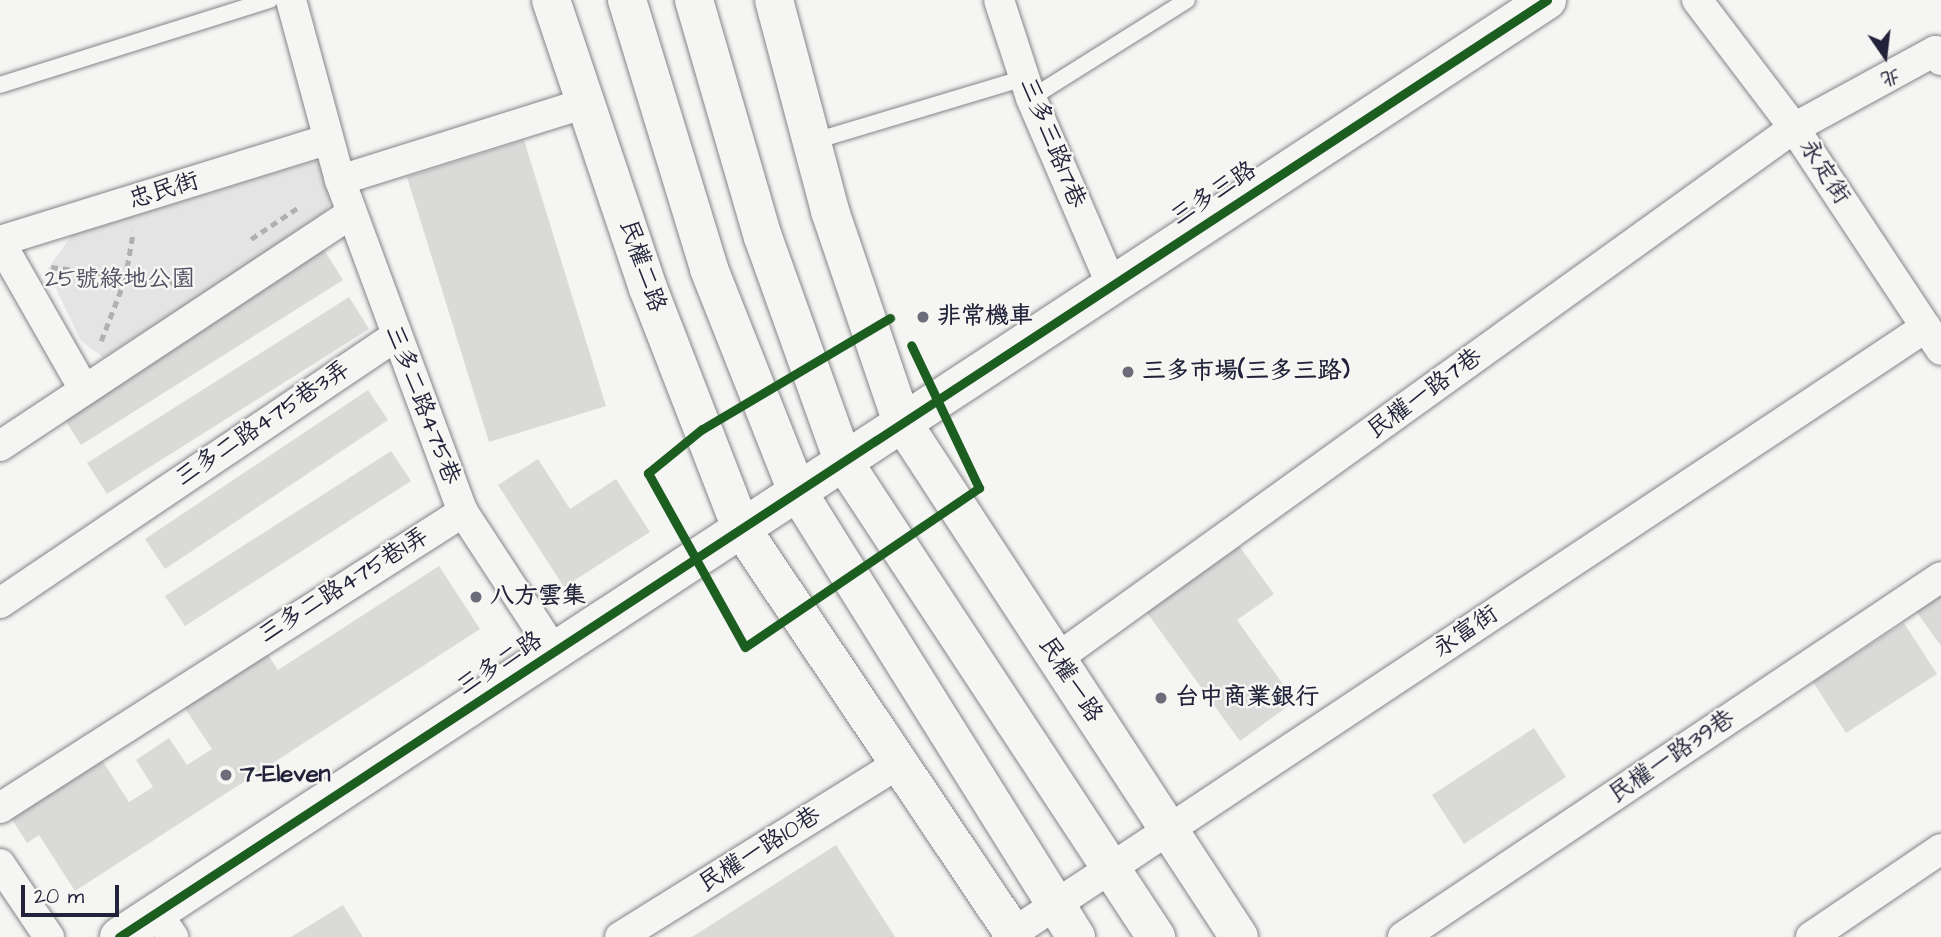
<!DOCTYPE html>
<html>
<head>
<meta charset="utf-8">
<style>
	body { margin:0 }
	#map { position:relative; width:1941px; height:937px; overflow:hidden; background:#f5f5f3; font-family:"Architects Daughter","LXGW WenKai TC",sans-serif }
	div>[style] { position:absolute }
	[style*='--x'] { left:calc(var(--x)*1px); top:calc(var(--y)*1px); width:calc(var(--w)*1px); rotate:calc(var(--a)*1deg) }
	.green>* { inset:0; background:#e4e4e4 }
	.building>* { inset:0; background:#dadad9 }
	.path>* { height:4.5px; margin-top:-2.25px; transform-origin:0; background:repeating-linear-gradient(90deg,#b0b0b2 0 7px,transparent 0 12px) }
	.roads { filter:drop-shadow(0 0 2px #858589) drop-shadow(0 0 2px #858589) }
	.service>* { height:16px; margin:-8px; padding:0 8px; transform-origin:8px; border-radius:8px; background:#f5f5f3 }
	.minor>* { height:30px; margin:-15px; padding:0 15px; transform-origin:15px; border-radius:15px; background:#f5f5f3 }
	.tertiary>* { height:38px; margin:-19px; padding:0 19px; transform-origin:19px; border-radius:19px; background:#f5f5f3 }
	.secondary>* { height:38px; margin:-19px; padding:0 19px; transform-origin:19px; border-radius:19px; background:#f5f5f3 }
	.cycleway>* { height:9px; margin:-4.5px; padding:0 4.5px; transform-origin:4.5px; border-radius:4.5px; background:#1b5e20 }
	.dots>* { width:19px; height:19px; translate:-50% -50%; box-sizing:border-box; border:4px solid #f6f6f2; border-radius:50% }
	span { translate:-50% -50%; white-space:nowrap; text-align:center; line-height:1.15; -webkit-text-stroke:5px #f6f6f2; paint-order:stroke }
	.street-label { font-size:24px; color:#22223b }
	.park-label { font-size:24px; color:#4f4f62 }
	.poi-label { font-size:24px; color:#22223b; font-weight:700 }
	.left { translate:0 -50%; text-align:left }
	.north { position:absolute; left:1850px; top:21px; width:70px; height:70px; -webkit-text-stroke:5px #f6f6f2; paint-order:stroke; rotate:166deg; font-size:19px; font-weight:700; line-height:28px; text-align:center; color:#22223b }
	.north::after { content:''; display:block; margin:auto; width:24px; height:32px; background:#22223b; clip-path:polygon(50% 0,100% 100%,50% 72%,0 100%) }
	.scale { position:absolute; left:21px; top:885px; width:98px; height:32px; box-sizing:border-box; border:4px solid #22223b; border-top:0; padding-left:9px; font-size:21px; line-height:24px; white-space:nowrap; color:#22223b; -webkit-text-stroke:5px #f6f6f2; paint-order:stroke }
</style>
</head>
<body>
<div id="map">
	<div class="green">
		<i style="clip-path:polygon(315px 161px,326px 166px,333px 194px,323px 220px,103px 357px,81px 341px,47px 270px,72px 235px)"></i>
	</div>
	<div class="building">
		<i style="clip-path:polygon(524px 140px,606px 406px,489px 442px,407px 177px)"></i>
		<i style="clip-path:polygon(323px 248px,343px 280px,81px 445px,61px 414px)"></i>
		<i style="clip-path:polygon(349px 297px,369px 329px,107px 494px,87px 463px)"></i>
		<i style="clip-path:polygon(368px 390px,388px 420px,165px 569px,145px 539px)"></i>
		<i style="clip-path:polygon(391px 451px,411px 481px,185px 626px,165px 596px)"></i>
		<i style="clip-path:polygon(538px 459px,570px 509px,616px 479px,650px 532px,564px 587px,498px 485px)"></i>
		<i style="clip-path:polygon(1237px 543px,1274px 594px,1237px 620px,1295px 701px,1240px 741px,1145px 610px)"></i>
		<i style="clip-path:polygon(439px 566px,480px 629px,75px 891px,39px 835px,27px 843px,6px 810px,96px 751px,129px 802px,153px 787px,136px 760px,169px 738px,187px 765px,212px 749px,176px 695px,259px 641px,278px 670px)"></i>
		<i style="clip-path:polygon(1941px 583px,1941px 646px,1911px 604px)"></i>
		<i style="clip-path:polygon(1904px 623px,1937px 674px,1846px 733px,1813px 682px)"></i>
		<i style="clip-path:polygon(1534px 728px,1566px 777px,1464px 844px,1432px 795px)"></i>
		<i style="clip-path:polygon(836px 845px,895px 937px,692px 937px)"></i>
		<i style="clip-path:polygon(343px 905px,363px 937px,291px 937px)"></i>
	</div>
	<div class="path">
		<i style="--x:251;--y:239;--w:58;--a:-33.7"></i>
		<i style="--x:51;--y:267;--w:134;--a:7.3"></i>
		<i style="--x:101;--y:341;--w:66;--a:-68.8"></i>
		<i style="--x:125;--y:279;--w:48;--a:-80.3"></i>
	</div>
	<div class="roads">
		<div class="service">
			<i style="--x:0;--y:85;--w:283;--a:-17.5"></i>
			<i style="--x:1031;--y:98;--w:184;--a:-32.1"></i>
			<i style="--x:811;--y:142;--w:223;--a:-16.7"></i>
		</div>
		<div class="minor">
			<i style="--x:291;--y:0;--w:187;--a:74.8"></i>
			<i style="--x:340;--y:180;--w:354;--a:69.7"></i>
			<i style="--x:463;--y:512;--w:166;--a:56.8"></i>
			<i style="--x:999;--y:0;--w:103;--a:71.9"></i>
			<i style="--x:1031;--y:98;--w:202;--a:66.7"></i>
			<i style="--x:1697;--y:0;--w:161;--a:52.8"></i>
			<i style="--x:1794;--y:128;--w:266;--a:56.5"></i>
			<i style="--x:340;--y:180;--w:258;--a:-17.4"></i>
			<i style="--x:0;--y:241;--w:342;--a:-17.2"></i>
			<i style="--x:0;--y:242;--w:166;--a:60.3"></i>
			<i style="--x:0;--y:446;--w:422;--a:-33.5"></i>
			<i style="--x:0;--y:603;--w:478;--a:-34"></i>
			<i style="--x:1056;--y:659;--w:909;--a:-35.74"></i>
			<i style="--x:1794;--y:128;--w:161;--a:-28.6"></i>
			<i style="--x:1935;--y:51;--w:11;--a:56"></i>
			<i style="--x:0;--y:808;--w:550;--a:-32.59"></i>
			<i style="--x:0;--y:864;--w:88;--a:56.1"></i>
			<i style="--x:157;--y:913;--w:29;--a:56"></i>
			<i style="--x:620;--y:937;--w:329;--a:-31.9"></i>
			<i style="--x:1007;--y:937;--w:1103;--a:-33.57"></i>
			<i style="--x:1403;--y:937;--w:647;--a:-33.79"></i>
			<i style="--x:1811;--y:937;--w:157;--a:-34.1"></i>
		</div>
		<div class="tertiary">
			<i style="--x:551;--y:0;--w:304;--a:71.4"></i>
			<i style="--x:648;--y:288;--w:257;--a:68.8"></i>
			<i style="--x:741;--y:528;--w:493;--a:56.1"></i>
			<i style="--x:774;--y:0;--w:218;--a:75.1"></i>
			<i style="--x:830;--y:211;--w:223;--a:71.2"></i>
			<i style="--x:902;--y:422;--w:615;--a:56.8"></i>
			<i style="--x:119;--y:937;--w:1708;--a:-33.27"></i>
		</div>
		<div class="secondary">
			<i style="--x:627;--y:0;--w:281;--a:73"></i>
			<i style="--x:709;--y:269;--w:239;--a:68.4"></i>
			<i style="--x:797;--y:491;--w:526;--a:57.97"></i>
			<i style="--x:694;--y:0;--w:247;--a:73.8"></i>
			<i style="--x:763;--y:237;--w:238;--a:70.3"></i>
			<i style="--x:843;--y:461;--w:570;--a:56.67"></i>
		</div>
	</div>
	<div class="cycleway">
		<i style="--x:890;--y:318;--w:218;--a:149.4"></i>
		<i style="--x:702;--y:429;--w:70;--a:140.8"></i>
		<i style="--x:648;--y:473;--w:199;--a:60.9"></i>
		<i style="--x:745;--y:647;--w:283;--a:-34.2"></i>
		<i style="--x:979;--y:488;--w:158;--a:-115.4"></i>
		<i style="--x:119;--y:937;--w:1708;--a:-33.27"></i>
	</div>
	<div class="dots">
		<i style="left:923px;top:317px;background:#6c6c7b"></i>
		<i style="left:1128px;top:372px;background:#6c6c7b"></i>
		<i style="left:476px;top:597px;background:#6c6c7b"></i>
		<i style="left:1161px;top:698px;background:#6c6c7b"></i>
		<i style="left:226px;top:775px;background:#6c6c7b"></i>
	</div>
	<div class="street-label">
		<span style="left:1052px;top:143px;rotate:68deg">三多三路17巷</span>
		<span style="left:1824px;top:172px;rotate:57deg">永定街</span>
		<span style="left:164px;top:191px;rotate:-17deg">忠民街</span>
		<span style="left:1214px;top:194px;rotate:-33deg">三多三路</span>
		<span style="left:642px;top:266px;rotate:71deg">民權二路</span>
		<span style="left:1425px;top:394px;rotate:-36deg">民權一路7巷</span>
		<span style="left:422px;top:405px;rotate:69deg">三多二路475巷</span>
		<span style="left:263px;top:424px;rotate:-34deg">三多二路475巷3弄</span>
		<span style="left:344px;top:586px;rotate:-32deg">三多二路475巷1弄</span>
		<span style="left:1466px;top:632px;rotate:-34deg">永富街</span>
		<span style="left:500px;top:664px;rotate:-33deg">三多二路</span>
		<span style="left:1070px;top:680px;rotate:57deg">民權一路</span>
		<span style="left:1672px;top:757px;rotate:-34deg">民權一路39巷</span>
		<span style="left:760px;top:850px;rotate:-32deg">民權一路10巷</span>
	</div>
	<div class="park-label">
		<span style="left:120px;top:280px">25號綠地公園</span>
	</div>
	<div class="poi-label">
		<span class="left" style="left:937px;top:317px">非常機車</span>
		<span class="left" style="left:1142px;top:372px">三多市場(三多三路)</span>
		<span class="left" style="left:490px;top:597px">八方雲集</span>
		<span class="left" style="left:1175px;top:698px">台中商業銀行</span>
		<span class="left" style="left:240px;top:775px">7-Eleven</span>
	</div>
	<div class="north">北</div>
	<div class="scale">20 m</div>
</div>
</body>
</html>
